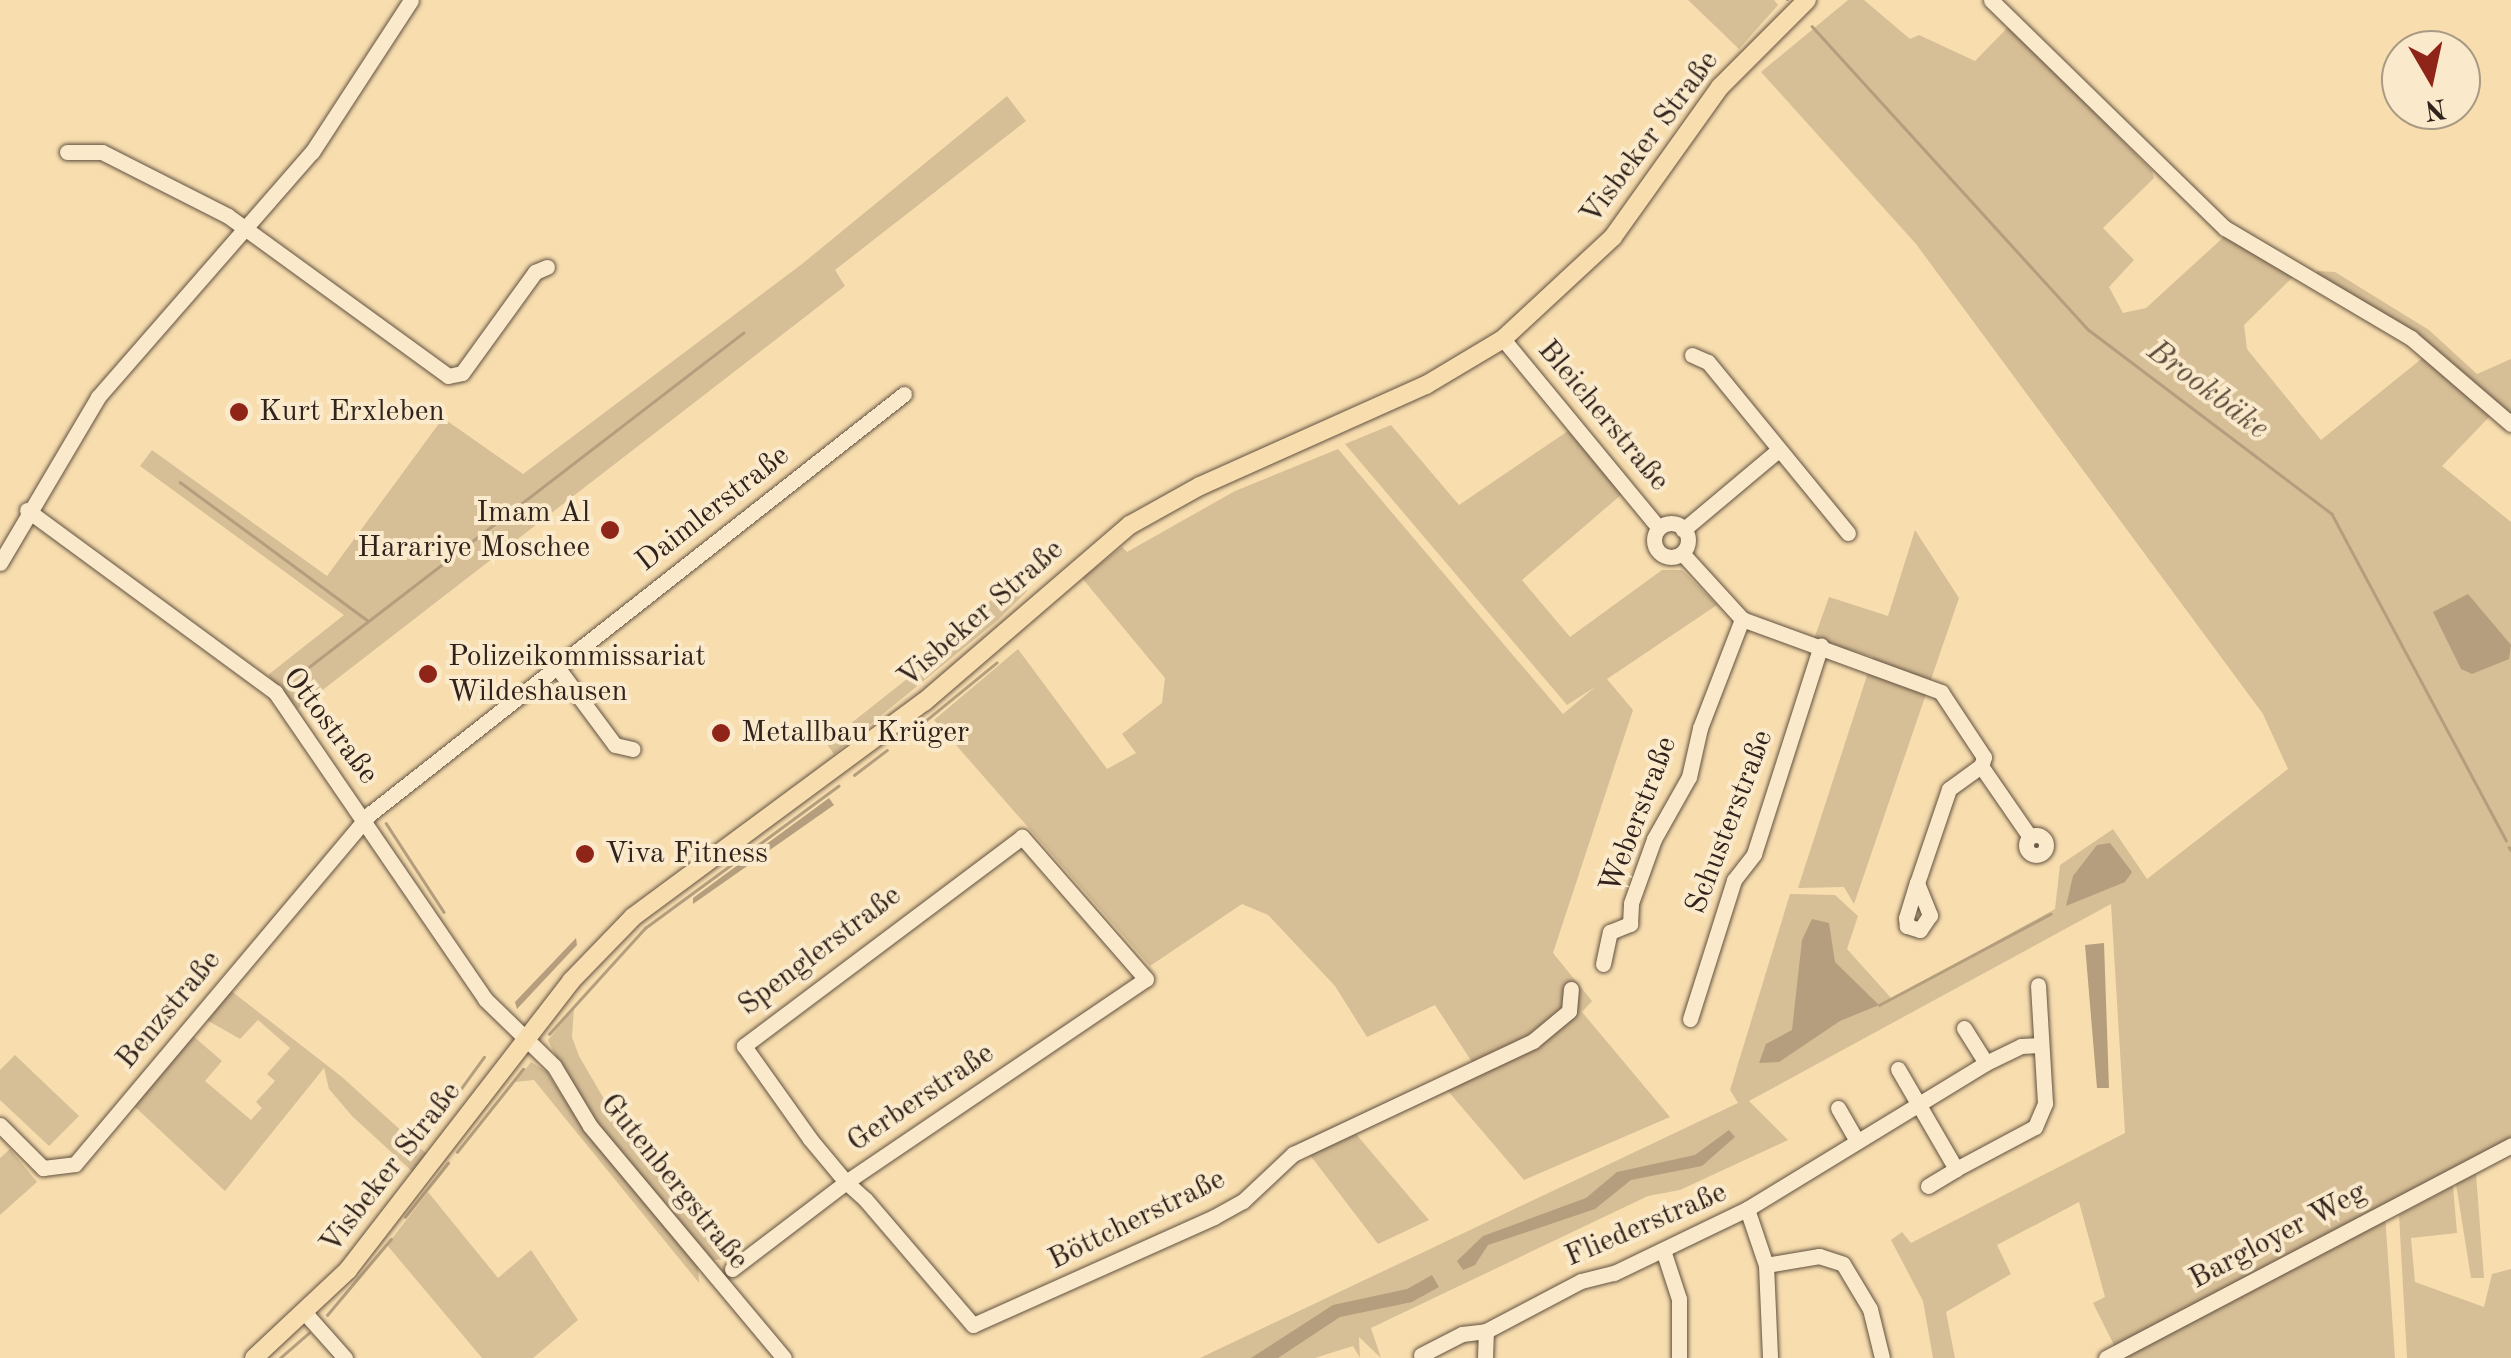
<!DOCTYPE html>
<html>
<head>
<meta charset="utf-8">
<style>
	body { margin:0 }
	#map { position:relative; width:2511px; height:1358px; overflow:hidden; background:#f8deaf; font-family:"Old Standard TT",serif }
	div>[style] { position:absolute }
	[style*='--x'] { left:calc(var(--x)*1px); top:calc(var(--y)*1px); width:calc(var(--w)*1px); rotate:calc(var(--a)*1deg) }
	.green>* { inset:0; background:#d6be96 }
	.water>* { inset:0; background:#b49e7d }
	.stream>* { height:2.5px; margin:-1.25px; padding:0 1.25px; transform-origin:1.25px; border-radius:1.25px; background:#b49e7d }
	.roads { filter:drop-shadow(0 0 2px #625141) drop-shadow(0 0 2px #625141) }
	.minor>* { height:15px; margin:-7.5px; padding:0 7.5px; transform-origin:7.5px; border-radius:7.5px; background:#faeacb }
	.minor>.ring { margin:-7.5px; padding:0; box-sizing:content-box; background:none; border:15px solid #faeacb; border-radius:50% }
	.major>* { height:18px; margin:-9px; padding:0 9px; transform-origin:9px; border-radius:9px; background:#f8deaf }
	.dots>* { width:28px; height:28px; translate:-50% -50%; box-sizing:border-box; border:5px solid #faeacb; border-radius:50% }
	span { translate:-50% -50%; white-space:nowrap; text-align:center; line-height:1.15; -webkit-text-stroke:8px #faeacb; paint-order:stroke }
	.street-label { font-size:30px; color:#30221c }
	.poi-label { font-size:30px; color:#30221c }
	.left { translate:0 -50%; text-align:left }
	.right { translate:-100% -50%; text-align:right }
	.water-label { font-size:32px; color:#5e4d3e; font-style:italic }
	.north { position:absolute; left:2381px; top:30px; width:100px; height:100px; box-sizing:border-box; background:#faeacb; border:2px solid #a99a85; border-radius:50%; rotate:171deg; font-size:28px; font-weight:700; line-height:40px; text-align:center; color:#30221c }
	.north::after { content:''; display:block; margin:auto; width:35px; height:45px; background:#8f2418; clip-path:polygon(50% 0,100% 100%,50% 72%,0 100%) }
</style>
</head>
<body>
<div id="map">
	<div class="green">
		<i style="clip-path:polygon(1688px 0,1774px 0,1778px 5px,1739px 49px)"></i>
		<i style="clip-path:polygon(1848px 0,1864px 0,1910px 39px,1919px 35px,1975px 61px,2010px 25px,2152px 171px,2154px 178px,2103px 228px,2134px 260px,2109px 287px,2123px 313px,2146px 308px,2227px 234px,2295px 275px,2244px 325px,2247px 349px,2321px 440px,2425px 356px,2492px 414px,2442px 466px,2511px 522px,2511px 1140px,2115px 1347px,2093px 1303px,2105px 1297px,2079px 1202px,1997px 1245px,2011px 1274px,1946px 1312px,1955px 1358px,1933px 1358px,1923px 1301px,1891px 1240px,1902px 1232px,1911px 1243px,2125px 1133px,2111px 904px,1749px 1101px,1788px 1140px,1680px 1190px,1648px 1196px,1371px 1328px,1381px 1358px,1359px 1337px,1360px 1358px,1353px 1346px,1315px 1358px,1200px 1358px,1738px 1103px,1730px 1090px,1790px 894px,1835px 895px,1858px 916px,1847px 949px,1892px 999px,2055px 909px,2060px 865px,2113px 829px,2147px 879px,2288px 769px,2263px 714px,1916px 244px,1761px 72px)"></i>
		<i style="clip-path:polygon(1007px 96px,1026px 121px,835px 270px,845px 286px,298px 709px,268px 675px,344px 615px,140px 466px,152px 450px,327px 576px,443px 418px,523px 474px,802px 264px)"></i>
		<i style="clip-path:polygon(2317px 271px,2335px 272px,2429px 330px,2477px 374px,2511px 359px,2511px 419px,2317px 278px)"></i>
		<i style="clip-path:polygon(1391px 425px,1459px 505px,1568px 431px,1622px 494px,1522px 580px,1570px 637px,1662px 570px,1682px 570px,1717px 605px,1607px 679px,1633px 710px,1553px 953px,1592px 1001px,1582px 1012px,1670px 1117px,1524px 1180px,1448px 1091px,1356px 1134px,1429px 1220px,1378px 1244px,1300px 1142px,1472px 1062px,1435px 1005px,1367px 1037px,1335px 986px,1268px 915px,1242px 904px,1150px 966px,934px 720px,1018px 649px,1107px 769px,1136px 753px,1122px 734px,1162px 703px,1165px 678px,1082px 578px,1122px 547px,1127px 552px,1235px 491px,1338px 449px,1563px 714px,1595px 687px,1567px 705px,1345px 444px)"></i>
		<i style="clip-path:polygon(1915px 530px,1959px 598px,1854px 904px,1844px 887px,1798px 888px,1873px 657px,1814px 639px,1829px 597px,1888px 616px)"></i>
		<i style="clip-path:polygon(1023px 570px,1027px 591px,998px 620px,834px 754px,826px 743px,912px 675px)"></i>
		<i style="clip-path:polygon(230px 990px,342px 1077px,427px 1154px,414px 1173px,352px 1116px,329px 1089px,324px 1068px,225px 1191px,133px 1105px,192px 1035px,222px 1061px,205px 1081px,251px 1120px,262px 1108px,256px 1102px,275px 1081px,267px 1074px,290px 1048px,258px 1020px,240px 1039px,205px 1019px)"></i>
		<i style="clip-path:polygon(574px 1007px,572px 1037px,579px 1056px,618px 1123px,732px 1259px,713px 1260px,577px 1101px,548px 1040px)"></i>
		<i style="clip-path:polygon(15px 1055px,79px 1116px,49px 1146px,0 1100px,0 1070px)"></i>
		<i style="clip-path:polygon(531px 1062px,547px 1072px,585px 1130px,698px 1265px,699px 1283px,534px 1080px,515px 1082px)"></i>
		<i style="clip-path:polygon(10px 1149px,37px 1182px,0 1215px,0 1158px)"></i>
		<i style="clip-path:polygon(2476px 1174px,2484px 1278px,2471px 1278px,2456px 1184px)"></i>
		<i style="clip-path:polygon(2453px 1186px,2457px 1233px,2411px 1238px,2415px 1282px,2484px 1307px,2492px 1274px,2511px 1269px,2511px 1358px,2407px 1358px,2399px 1215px)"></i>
		<i style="clip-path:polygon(428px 1192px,498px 1278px,531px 1250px,578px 1320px,533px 1358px,482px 1358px,387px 1245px)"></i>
		<i style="clip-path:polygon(2385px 1215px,2395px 1358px,2117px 1358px)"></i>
	</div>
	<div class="water">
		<i style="clip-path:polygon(2468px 594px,2511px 645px,2509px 659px,2472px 674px,2461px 669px,2433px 612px)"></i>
		<i style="clip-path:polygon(829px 798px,834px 805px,693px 904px,693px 898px)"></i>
		<i style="clip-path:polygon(2110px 843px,2132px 872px,2125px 882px,2066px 906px,2073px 876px,2097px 845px)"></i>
		<i style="clip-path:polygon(1812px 919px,1829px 923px,1835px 962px,1879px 1005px,1840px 1021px,1779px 1062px,1759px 1063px,1766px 1044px,1792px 1030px,1802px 940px)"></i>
		<i style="clip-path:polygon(576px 938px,577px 945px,517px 1009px,515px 1002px)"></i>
		<i style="clip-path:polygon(2104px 943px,2109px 1088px,2097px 1088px,2085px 945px)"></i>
		<i style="clip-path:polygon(1729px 1130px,1735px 1137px,1702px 1166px,1631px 1180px,1595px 1209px,1488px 1245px,1475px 1265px,1463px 1270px,1457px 1261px,1483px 1236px,1586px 1198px,1617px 1172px,1695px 1155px)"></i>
		<i style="clip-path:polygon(1432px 1275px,1439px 1287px,1412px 1302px,1340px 1317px,1278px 1358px,1251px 1358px,1333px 1305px,1407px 1289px)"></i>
	</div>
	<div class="stream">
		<i style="--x:1787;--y:0;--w:1;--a:0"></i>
		<i style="--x:1812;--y:26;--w:411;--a:47.7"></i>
		<i style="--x:2089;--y:330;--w:305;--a:37.1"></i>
		<i style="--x:2332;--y:514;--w:370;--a:61.9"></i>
		<i style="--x:180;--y:482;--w:232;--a:36.4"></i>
		<i style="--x:301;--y:673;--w:558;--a:-37.57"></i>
		<i style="--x:902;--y:740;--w:122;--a:-39.3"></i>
		<i style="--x:854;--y:775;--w:41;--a:-37.1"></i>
		<i style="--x:386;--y:823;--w:106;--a:56.9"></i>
		<i style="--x:2509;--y:847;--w:4;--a:56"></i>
		<i style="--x:1879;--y:1005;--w:194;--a:-28"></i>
		<i style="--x:549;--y:1034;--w:143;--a:-47.8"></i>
		<i style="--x:645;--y:928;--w:240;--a:-36.3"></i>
		<i style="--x:428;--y:1134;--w:95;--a:-54"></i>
		<i style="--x:457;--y:1152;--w:106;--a:-51.5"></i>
		<i style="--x:405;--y:1217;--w:69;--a:-51.5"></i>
		<i style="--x:327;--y:1315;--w:99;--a:-49.9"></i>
		<i style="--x:280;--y:1358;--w:38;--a:-41"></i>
	</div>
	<div class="roads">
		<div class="minor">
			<i style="--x:1991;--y:0;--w:327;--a:44.3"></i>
			<i style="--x:2225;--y:228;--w:216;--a:30.6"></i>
			<i style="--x:2411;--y:338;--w:132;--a:40.7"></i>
			<i style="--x:67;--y:152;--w:35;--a:0"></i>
			<i style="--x:102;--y:152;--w:141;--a:26.9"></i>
			<i style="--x:228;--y:216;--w:272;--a:36"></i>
			<i style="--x:448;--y:376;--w:14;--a:-12"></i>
			<i style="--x:462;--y:373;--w:125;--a:-54.1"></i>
			<i style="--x:535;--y:272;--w:13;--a:-23"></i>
			<i style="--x:1503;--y:339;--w:245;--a:50.5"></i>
			<i style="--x:1692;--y:355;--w:17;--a:24"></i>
			<i style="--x:1708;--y:362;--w:221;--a:50.7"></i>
			<i style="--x:27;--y:510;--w:308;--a:36.3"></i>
			<i style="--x:275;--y:692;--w:372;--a:55.6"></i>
			<i style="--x:485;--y:999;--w:96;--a:44.2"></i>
			<i style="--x:554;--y:1066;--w:70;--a:59"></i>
			<i style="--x:590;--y:1126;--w:302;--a:50.1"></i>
			<i class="ring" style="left:1654px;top:523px;width:19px;height:19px"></i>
			<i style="--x:1683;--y:530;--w:121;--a:-40"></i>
			<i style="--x:1682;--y:553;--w:89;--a:47.7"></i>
			<i style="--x:1742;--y:619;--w:212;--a:20.1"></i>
			<i style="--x:1941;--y:692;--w:78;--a:56.5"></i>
			<i style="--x:1984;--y:757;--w:9;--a:108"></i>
			<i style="--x:1981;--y:766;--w:86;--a:55.4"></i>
			<i style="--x:0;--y:563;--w:193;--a:-59.4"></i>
			<i style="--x:98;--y:397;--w:325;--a:-48.9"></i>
			<i style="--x:312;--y:152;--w:181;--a:-56.9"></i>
			<i style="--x:557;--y:667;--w:97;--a:53.4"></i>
			<i style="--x:615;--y:745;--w:18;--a:13"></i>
			<i class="ring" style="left:2026px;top:835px;width:5px;height:5px"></i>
			<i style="--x:1917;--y:883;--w:35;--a:68"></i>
			<i style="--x:1930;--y:915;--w:18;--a:124"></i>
			<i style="--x:1920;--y:930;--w:14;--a:-163"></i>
			<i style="--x:1907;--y:926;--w:8;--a:-97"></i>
			<i style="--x:1906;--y:918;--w:37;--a:-73"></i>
			<i style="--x:1917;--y:883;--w:99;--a:-71.2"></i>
			<i style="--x:1949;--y:789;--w:39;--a:-36"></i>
			<i style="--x:1603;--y:964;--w:33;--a:-78"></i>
			<i style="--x:1610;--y:932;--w:22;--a:-22"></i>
			<i style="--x:1630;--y:924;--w:21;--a:-87"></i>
			<i style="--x:1631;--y:903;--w:68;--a:-70.2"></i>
			<i style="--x:1654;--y:839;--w:71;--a:-60.6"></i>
			<i style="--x:1689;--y:777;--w:50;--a:-77.3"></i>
			<i style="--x:1700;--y:728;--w:117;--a:-68.9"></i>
			<i style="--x:1690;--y:1019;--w:146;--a:-72.4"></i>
			<i style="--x:1734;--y:880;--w:33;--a:-52"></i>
			<i style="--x:1754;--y:854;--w:219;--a:-72.2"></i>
			<i style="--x:1964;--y:1028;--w:41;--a:57.8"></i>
			<i style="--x:1898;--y:1069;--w:116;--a:59.9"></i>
			<i style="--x:1956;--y:1169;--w:89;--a:-28"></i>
			<i style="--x:2035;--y:1127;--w:26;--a:-67"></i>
			<i style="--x:2045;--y:1103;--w:118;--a:-93.4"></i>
			<i style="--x:1838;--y:1108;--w:38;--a:60"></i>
			<i style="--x:0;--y:1125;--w:61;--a:45"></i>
			<i style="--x:43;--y:1168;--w:32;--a:-7"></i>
			<i style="--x:75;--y:1164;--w:459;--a:-49.9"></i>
			<i style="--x:371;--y:813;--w:678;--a:-38.17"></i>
			<i style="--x:1928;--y:1186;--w:33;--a:-31"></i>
			<i style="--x:1747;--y:1209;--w:59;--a:71.3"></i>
			<i style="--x:1766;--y:1265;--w:93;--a:87.5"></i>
			<i style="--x:1663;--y:1250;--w:52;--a:71.9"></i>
			<i style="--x:1679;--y:1299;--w:59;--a:90"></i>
			<i style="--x:1766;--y:1265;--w:54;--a:-9.6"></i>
			<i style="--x:1819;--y:1256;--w:25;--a:18"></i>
			<i style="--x:1843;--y:1264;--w:52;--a:59"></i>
			<i style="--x:1870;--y:1309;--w:50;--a:76.2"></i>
			<i style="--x:732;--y:1269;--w:143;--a:-37.3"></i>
			<i style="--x:846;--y:1182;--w:362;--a:-34.1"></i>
			<i style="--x:1146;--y:979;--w:189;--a:-131.1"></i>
			<i style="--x:1022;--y:837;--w:348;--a:143.1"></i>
			<i style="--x:744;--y:1046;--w:114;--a:54.6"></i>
			<i style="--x:810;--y:1139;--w:56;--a:50.1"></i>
			<i style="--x:846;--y:1182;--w:25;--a:42"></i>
			<i style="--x:865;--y:1199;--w:166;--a:49.4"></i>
			<i style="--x:973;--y:1325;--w:264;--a:-24.1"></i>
			<i style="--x:1214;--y:1217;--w:33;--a:-29"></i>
			<i style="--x:1243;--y:1201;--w:69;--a:-43.2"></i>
			<i style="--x:1293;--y:1154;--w:265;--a:-25.2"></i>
			<i style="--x:1533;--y:1041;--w:47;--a:-39.8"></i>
			<i style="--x:1569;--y:1011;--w:22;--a:-85"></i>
			<i style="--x:306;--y:1314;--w:59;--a:48.4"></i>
			<i style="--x:1486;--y:1331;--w:107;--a:-27.8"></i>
			<i style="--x:1581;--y:1281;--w:34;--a:-14"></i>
			<i style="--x:1614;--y:1273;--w:148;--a:-25.7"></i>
			<i style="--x:1747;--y:1209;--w:280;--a:-31.4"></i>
			<i style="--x:1986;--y:1063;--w:39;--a:-26"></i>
			<i style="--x:2021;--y:1046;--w:19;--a:-3"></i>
			<i style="--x:1421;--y:1355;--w:46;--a:-27.1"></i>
			<i style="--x:1462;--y:1334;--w:24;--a:-7"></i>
			<i style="--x:1485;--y:1358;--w:27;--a:-88"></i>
			<i style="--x:2106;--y:1358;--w:458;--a:-27.7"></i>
		</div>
		<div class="major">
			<i style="--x:254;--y:1358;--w:129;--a:-43.1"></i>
			<i style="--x:348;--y:1270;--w:365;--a:-52.3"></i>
			<i style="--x:571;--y:981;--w:89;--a:-45.9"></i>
			<i style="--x:633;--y:917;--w:362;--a:-36.5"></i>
			<i style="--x:924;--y:702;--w:272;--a:-40.7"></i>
			<i style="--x:1130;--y:525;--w:80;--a:-29.1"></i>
			<i style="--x:1200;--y:486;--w:248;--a:-24.1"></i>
			<i style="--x:1426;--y:385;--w:90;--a:-30.9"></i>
			<i style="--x:1503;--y:339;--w:150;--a:-42.8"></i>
			<i style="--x:1613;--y:237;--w:184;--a:-54.5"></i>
			<i style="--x:1720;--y:87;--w:123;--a:-45"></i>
		</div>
	</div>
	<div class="dots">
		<i style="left:239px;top:412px;background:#8f2418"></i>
		<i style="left:610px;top:530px;background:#8f2418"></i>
		<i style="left:428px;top:674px;background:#8f2418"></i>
		<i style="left:721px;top:733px;background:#8f2418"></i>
		<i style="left:585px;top:854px;background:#8f2418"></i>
	</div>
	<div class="street-label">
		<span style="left:1650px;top:138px;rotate:-53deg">Visbeker Straße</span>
		<span style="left:1603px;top:416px;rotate:50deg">Bleicherstraße</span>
		<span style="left:713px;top:509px;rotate:-38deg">Daimlerstraße</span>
		<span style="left:981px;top:614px;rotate:-41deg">Visbeker Straße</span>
		<span style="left:330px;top:726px;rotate:53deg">Ottostraße</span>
		<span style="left:1639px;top:815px;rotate:-69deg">Weberstraße</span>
		<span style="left:1730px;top:822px;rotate:-69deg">Schusterstraße</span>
		<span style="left:820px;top:951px;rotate:-37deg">Spenglerstraße</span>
		<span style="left:169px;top:1010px;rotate:-50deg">Benzstraße</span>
		<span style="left:921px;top:1098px;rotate:-34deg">Gerberstraße</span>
		<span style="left:391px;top:1168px;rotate:-52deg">Visbeker Straße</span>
		<span style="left:674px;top:1182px;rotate:51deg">Gutenbergstraße</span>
		<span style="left:1137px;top:1220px;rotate:-26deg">Böttcherstraße</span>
		<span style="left:1646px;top:1225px;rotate:-23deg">Fliederstraße</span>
		<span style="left:2278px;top:1236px;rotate:-28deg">Bargloyer Weg</span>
	</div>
	<div class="poi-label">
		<span class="left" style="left:259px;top:412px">Kurt Erxleben</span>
		<span class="right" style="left:590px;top:530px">Imam Al<br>Harariye Moschee</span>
		<span class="left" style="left:448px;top:674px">Polizeikommissariat<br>Wildeshausen</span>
		<span class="left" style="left:741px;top:733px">Metallbau Krüger</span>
		<span class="left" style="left:605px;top:854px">Viva Fitness</span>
	</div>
	<div class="water-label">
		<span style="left:2207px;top:391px;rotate:37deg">Brookbäke</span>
	</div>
	<div class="north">N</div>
</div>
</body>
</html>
